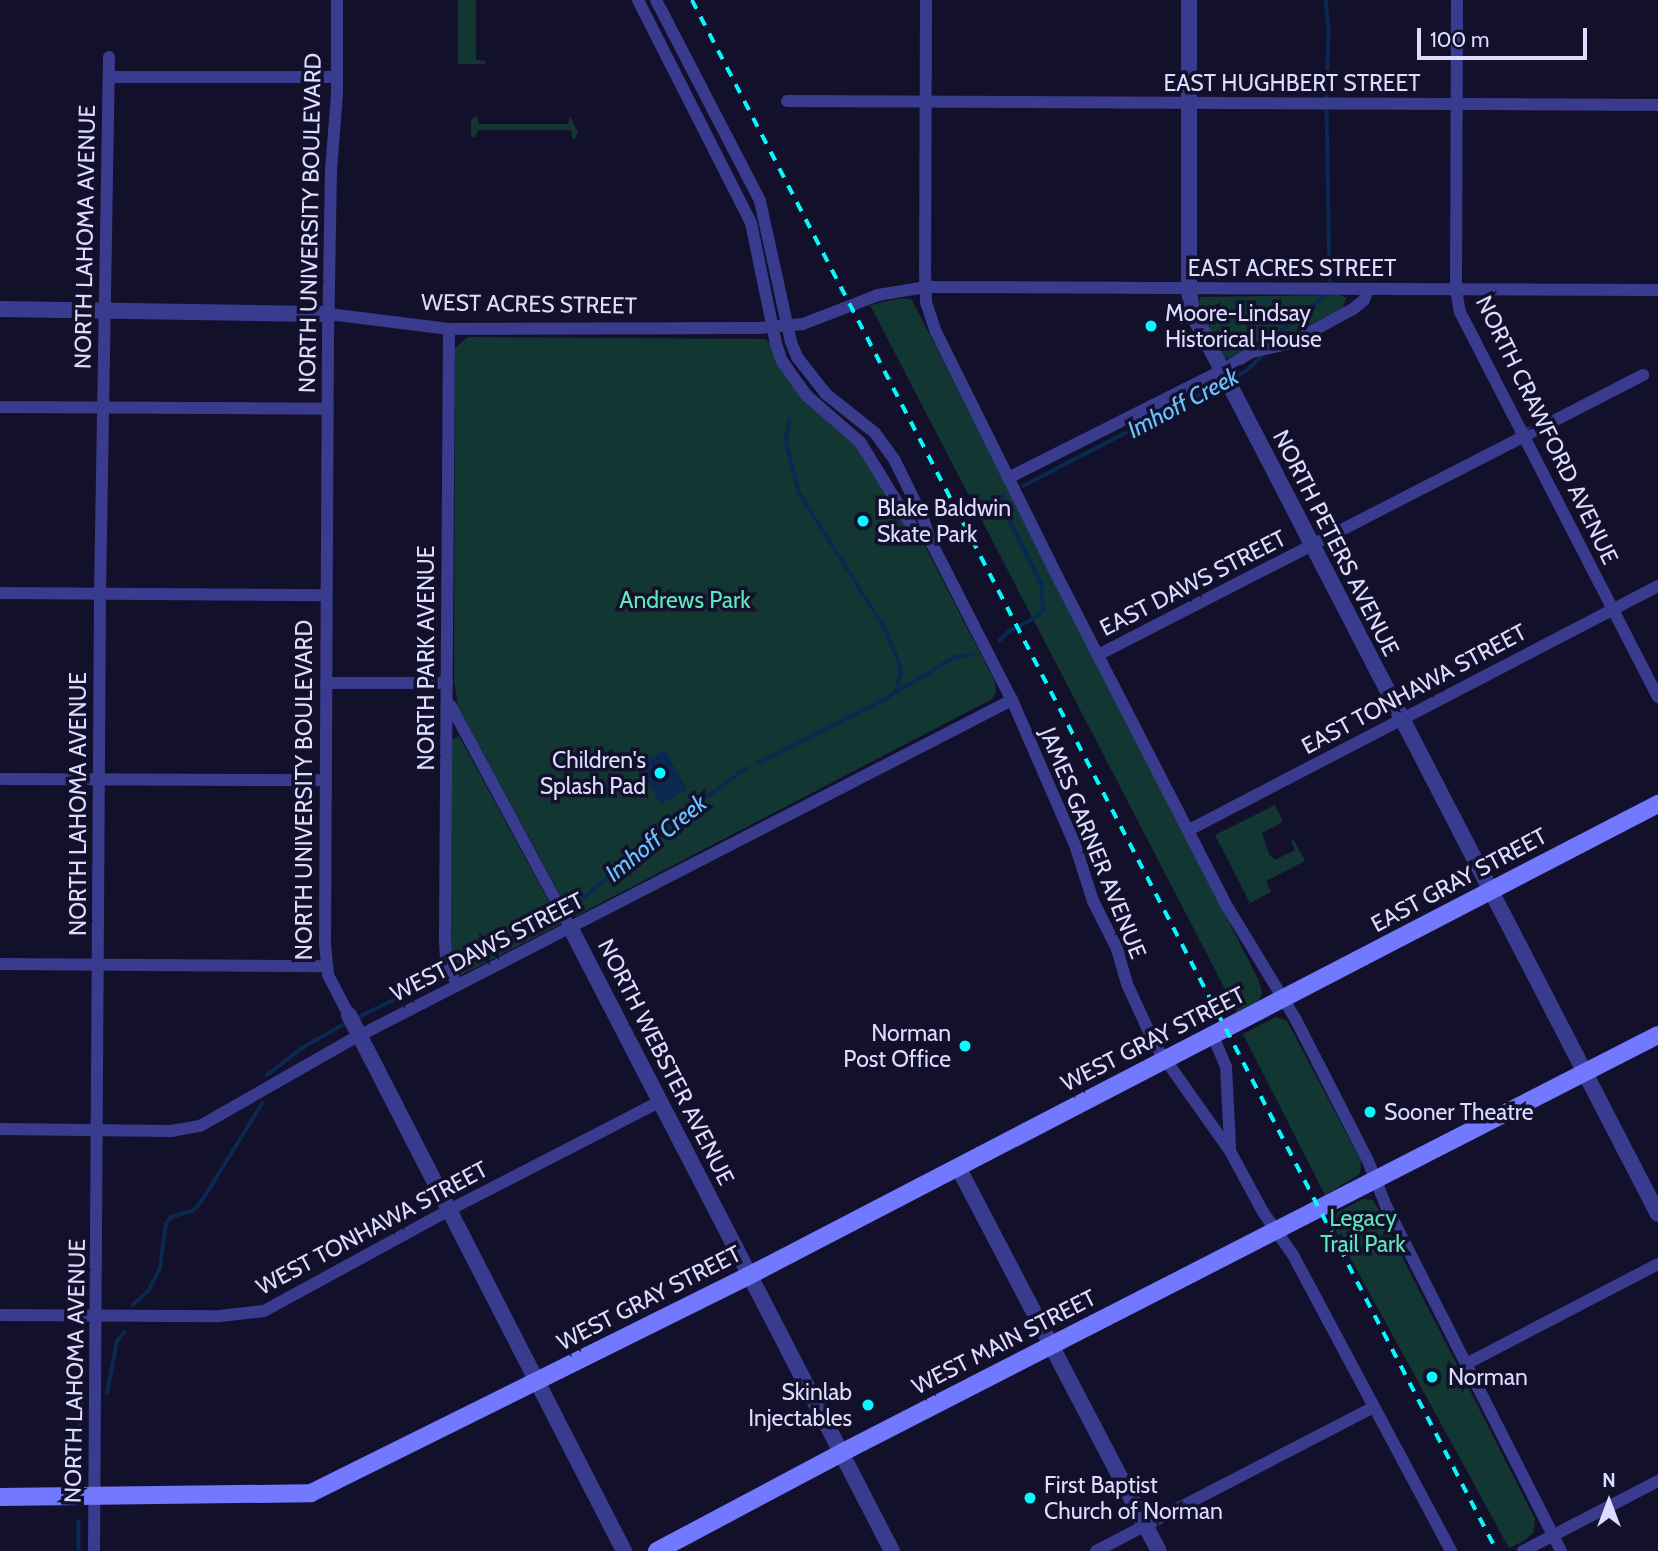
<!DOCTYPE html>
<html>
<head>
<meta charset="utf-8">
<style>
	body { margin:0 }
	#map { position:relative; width:1658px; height:1551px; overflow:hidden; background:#13102c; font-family:Cabin,sans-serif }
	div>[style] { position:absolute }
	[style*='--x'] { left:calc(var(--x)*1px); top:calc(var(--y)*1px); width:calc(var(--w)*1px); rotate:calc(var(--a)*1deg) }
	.green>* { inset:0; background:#123733 }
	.water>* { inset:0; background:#0a2951 }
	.stream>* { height:3.5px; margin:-1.75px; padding:0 1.75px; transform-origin:1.75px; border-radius:1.75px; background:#0a2951 }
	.minor>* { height:12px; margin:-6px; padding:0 6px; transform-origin:6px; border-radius:6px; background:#383b8e }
	.tertiary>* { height:16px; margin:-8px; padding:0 8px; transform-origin:8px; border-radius:8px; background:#383b8e }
	.secondary>* { height:18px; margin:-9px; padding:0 9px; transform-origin:9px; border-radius:9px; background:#7279ff }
	.rail>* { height:3.5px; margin-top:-1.75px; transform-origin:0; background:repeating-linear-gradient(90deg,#07f8ff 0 10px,transparent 0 19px) }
	.dots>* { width:19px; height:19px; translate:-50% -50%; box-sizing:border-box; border:4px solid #13102c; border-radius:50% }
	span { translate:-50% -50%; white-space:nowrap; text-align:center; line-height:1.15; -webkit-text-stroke:7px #13102c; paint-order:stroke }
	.street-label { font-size:23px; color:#dddbff }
	.poi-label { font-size:23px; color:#dddbff }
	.left { translate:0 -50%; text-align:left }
	.right { translate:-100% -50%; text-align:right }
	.park-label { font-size:23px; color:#5ee8bc }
	.water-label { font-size:24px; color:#69c4ff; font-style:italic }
	.north { position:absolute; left:1574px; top:1467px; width:70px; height:70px; -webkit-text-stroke:5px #13102c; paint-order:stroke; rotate:0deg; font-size:19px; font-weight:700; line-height:28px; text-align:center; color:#dddbff }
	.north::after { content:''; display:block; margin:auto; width:24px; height:32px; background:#dddbff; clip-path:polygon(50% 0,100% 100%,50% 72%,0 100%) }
	.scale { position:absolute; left:1417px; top:28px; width:170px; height:32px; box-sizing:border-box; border:4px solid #dddbff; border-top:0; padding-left:9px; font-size:21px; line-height:24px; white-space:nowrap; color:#dddbff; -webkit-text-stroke:5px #13102c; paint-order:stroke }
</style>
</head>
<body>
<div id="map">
	<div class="green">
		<i style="clip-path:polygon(458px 0,476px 0,476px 60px,485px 61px,485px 64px,458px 64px)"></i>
		<i style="clip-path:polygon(477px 116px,479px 124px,568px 124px,570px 116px,578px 132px,575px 139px,572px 139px,571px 130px,478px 130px,475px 138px,471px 136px,471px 119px)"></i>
		<i style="clip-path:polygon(1340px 295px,1346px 298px,1343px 308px,1272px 344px,1255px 344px,1227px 359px,1223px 357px,1200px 311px,1199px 300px,1201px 297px)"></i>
		<i style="clip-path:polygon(902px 298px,912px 300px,1259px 981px,1262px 993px,1259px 1000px,1237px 1012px,870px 305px)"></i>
		<i style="clip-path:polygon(468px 337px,765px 339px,770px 342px,860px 448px,909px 526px,925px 546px,995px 682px,996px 692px,992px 699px,576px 916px,571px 915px,458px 706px,454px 681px,455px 348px)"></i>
		<i style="clip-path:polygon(459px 736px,561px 924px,461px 975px,451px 956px,452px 740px)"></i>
		<i style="clip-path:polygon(1275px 805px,1283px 822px,1262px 833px,1269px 854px,1275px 860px,1295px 850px,1291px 841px,1294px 840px,1305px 861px,1266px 881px,1271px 892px,1250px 903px,1215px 835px)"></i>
		<i style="clip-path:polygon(1276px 1017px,1287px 1021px,1361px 1161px,1360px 1174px,1325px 1195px,1243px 1034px)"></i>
		<i style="clip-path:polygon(1363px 1199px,1373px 1200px,1377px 1207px,1535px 1519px,1534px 1532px,1524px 1541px,1509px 1548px,1328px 1217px)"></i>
	</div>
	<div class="water">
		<i style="clip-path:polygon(665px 750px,687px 790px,660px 804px,639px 764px)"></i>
	</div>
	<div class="stream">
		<i style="--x:1326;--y:0;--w:31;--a:84"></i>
		<i style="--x:1329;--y:31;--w:68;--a:91.7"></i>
		<i style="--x:1327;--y:107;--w:174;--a:89"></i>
		<i style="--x:1266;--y:343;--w:74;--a:-38.4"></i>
		<i style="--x:1231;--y:379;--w:16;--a:-27"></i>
		<i style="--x:1245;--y:372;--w:26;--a:-43"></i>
		<i style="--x:790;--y:420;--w:20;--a:101"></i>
		<i style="--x:786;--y:440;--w:54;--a:76"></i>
		<i style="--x:799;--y:492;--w:160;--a:57.8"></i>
		<i style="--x:884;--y:627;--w:36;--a:66"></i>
		<i style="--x:899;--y:660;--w:13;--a:81"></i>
		<i style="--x:901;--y:673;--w:20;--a:105"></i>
		<i style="--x:1023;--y:486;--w:226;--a:-27.4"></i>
		<i style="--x:999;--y:641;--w:13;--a:-45"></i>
		<i style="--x:1008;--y:632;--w:34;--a:-28"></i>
		<i style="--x:1038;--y:616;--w:8;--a:-50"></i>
		<i style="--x:1043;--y:610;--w:26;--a:-94"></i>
		<i style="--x:1041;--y:584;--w:87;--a:-116.6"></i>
		<i style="--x:1002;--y:506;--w:10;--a:-84"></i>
		<i style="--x:758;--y:763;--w:140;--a:-26.7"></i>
		<i style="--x:883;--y:700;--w:84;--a:-30.8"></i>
		<i style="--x:955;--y:657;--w:18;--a:-9"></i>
		<i style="--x:567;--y:912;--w:148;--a:-40.3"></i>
		<i style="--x:680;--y:816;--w:82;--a:-35.6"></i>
		<i style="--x:458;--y:967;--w:111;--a:-27.3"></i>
		<i style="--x:355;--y:1019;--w:99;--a:-26.3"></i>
		<i style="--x:267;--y:1075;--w:44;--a:-37.6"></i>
		<i style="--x:302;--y:1048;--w:53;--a:-29.5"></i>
		<i style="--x:133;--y:1305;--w:22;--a:-43"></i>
		<i style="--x:149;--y:1290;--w:25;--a:-63"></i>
		<i style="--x:160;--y:1268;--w:45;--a:-82.4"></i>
		<i style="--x:166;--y:1223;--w:8;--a:-50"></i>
		<i style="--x:171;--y:1217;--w:24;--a:-17"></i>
		<i style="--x:194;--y:1210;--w:14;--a:-51"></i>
		<i style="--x:203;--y:1199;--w:112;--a:-58.2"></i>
		<i style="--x:107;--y:1393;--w:53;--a:-79.1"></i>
		<i style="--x:117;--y:1341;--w:11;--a:-49"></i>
		<i style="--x:80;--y:1475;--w:68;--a:-90.8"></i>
		<i style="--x:79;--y:1407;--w:6;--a:-59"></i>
		<i style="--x:79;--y:1521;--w:30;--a:90"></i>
	</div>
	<div class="minor">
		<i style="--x:337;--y:0;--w:94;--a:90"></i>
		<i style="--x:337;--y:94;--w:76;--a:94.5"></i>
		<i style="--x:331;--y:170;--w:164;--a:91"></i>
		<i style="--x:328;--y:334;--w:611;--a:90.28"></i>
		<i style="--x:325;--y:945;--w:30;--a:84"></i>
		<i style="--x:328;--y:975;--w:45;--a:62.3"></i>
		<i style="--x:638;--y:0;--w:250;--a:63.1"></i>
		<i style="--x:751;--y:223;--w:124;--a:78.3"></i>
		<i style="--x:776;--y:344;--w:18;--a:71"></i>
		<i style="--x:782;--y:361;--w:42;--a:54.8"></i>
		<i style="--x:806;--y:395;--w:72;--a:41"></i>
		<i style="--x:860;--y:442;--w:97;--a:58.4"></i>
		<i style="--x:911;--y:525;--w:26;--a:40"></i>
		<i style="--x:656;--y:0;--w:226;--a:62.6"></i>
		<i style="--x:760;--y:201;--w:144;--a:77.6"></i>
		<i style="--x:791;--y:342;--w:16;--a:68"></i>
		<i style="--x:797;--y:357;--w:47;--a:51.9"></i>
		<i style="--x:826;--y:394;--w:63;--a:38.5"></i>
		<i style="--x:875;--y:433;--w:34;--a:54"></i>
		<i style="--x:895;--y:461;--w:64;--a:63.8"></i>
		<i style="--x:923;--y:518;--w:25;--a:72"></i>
		<i style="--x:931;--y:542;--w:178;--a:62.9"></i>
		<i style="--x:1012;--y:700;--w:158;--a:66.5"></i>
		<i style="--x:1075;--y:845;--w:59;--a:72.2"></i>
		<i style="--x:1093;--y:901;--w:54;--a:63.4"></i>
		<i style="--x:1117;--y:949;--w:36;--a:74"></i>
		<i style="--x:1127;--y:984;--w:67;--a:65.3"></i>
		<i style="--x:1155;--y:1045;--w:130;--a:54.7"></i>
		<i style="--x:1230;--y:1151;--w:69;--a:61.6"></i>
		<i style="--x:1263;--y:1212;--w:52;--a:55.1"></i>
		<i style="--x:1293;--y:1255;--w:336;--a:61.9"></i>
		<i style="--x:926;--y:0;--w:272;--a:90.2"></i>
		<i style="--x:925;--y:272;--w:30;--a:88"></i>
		<i style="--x:926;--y:302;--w:32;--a:72"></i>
		<i style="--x:936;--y:332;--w:263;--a:63.6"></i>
		<i style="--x:1053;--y:568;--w:377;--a:62.8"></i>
		<i style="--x:1225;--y:903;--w:137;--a:58.7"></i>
		<i style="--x:1296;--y:1020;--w:158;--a:62.9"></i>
		<i style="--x:1368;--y:1161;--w:48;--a:68.2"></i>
		<i style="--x:1386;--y:1206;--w:387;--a:63.1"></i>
		<i style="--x:1457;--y:0;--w:290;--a:90.2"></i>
		<i style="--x:1456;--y:290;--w:22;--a:80"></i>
		<i style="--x:1460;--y:312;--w:433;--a:62.8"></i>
		<i style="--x:109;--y:77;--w:228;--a:0"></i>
		<i style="--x:787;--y:101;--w:871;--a:0.26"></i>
		<i style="--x:329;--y:314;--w:121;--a:7.1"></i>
		<i style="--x:449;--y:329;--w:310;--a:-0.2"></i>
		<i style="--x:759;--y:328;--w:44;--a:-5.2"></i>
		<i style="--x:803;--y:324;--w:80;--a:-21.1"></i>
		<i style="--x:878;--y:295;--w:49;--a:-9.5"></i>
		<i style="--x:926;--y:287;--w:732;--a:0.23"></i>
		<i style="--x:449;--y:329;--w:611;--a:90.38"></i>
		<i style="--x:445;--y:940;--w:21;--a:87"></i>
		<i style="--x:446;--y:961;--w:26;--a:65"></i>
		<i style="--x:0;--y:407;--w:328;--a:0.3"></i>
		<i style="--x:1008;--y:478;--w:238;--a:-26.7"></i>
		<i style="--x:1221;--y:371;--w:36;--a:-32"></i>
		<i style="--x:1252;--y:352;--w:39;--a:-13"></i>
		<i style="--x:1290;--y:343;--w:72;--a:-28.4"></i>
		<i style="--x:1353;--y:309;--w:14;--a:-39"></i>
		<i style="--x:1364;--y:300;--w:12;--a:-70"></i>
		<i style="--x:0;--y:593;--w:326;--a:0.4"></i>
		<i style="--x:1098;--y:655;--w:613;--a:-27.19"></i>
		<i style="--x:326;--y:683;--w:121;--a:0"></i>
		<i style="--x:451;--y:706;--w:251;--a:61.7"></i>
		<i style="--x:0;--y:779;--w:325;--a:0.2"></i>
		<i style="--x:1189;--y:830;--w:529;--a:-27.49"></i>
		<i style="--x:0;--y:964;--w:326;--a:0.4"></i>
		<i style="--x:1213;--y:1036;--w:34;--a:67"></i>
		<i style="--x:1226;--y:1067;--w:80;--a:87.1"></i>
		<i style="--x:0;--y:1129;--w:171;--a:0.7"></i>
		<i style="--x:171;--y:1131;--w:29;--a:-10"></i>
		<i style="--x:200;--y:1126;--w:172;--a:-29.7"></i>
		<i style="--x:349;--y:1041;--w:746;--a:-27.22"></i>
		<i style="--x:0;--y:1315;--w:220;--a:0.3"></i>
		<i style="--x:220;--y:1316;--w:44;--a:-6.5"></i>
		<i style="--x:264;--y:1311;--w:211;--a:-28.6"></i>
		<i style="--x:449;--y:1210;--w:238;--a:-27.2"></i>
		<i style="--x:1466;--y:1364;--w:216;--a:-27.5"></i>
		<i style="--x:94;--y:1551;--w:957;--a:-89.64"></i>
		<i style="--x:100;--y:594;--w:537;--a:-89.04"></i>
		<i style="--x:1096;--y:1551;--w:313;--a:-27.4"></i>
		<i style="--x:1523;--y:1551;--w:152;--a:-27.4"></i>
	</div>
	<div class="tertiary">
		<i style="--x:1189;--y:0;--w:289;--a:90"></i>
		<i style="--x:1189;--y:289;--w:23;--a:83"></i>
		<i style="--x:1192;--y:312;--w:1015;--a:62.68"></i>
		<i style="--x:0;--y:309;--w:329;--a:0.9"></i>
		<i style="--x:570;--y:927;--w:702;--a:62.71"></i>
		<i style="--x:349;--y:1015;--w:602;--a:62.84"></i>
		<i style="--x:958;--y:1167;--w:433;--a:62.4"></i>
	</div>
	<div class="secondary">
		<i style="--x:0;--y:1497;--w:311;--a:-0.7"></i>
		<i style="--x:311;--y:1493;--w:490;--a:-26.4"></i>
		<i style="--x:750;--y:1275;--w:1023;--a:-27.42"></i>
		<i style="--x:657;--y:1551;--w:211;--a:-28"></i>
		<i style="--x:843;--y:1452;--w:915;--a:-27.1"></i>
	</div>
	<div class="rail">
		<i style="--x:692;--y:0;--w:1747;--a:62.57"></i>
	</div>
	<div class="dots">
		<i style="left:1151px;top:326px;background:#07f8ff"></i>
		<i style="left:863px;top:521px;background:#07f8ff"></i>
		<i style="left:660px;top:773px;background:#07f8ff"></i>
		<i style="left:965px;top:1046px;background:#07f8ff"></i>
		<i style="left:1370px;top:1112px;background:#07f8ff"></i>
		<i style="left:1432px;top:1377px;background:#07f8ff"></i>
		<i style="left:868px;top:1405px;background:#07f8ff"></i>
		<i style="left:1030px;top:1498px;background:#07f8ff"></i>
	</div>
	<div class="street-label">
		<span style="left:1292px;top:83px">EAST HUGHBERT STREET</span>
		<span style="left:310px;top:223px;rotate:-89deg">NORTH UNIVERSITY BOULEVARD</span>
		<span style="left:85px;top:237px;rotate:-89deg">NORTH LAHOMA AVENUE</span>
		<span style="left:1292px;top:268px">EAST ACRES STREET</span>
		<span style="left:529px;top:304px;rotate:1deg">WEST ACRES STREET</span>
		<span style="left:1547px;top:430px;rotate:64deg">NORTH CRAWFORD AVENUE</span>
		<span style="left:1336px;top:543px;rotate:63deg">NORTH PETERS AVENUE</span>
		<span style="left:1193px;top:583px;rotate:-27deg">EAST DAWS STREET</span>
		<span style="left:426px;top:658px;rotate:-90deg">NORTH PARK AVENUE</span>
		<span style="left:1414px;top:689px;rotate:-28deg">EAST TONHAWA STREET</span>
		<span style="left:304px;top:790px;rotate:-90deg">NORTH UNIVERSITY BOULEVARD</span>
		<span style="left:78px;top:804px;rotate:-90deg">NORTH LAHOMA AVENUE</span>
		<span style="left:1093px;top:843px;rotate:68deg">JAMES GARNER AVENUE</span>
		<span style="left:1459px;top:880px;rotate:-28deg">EAST GRAY STREET</span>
		<span style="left:487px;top:947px;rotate:-27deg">WEST DAWS STREET</span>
		<span style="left:1153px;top:1039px;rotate:-27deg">WEST GRAY STREET</span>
		<span style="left:666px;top:1062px;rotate:63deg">NORTH WEBSTER AVENUE</span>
		<span style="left:372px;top:1228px;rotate:-28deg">WEST TONHAWA STREET</span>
		<span style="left:649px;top:1298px;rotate:-27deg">WEST GRAY STREET</span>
		<span style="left:1004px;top:1342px;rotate:-27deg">WEST MAIN STREET</span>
		<span style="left:75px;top:1371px;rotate:-89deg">NORTH LAHOMA AVENUE</span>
	</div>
	<div class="poi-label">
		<span class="left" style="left:1165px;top:326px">Moore-Lindsay<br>Historical House</span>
		<span class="left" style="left:877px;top:521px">Blake Baldwin<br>Skate Park</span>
		<span class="right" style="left:646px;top:773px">Children's<br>Splash Pad</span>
		<span class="right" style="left:951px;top:1046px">Norman<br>Post Office</span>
		<span class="left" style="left:1384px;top:1112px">Sooner Theatre</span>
		<span class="left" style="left:1448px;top:1377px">Norman</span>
		<span class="right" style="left:852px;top:1405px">Skinlab<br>Injectables</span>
		<span class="left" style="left:1044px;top:1498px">First Baptist<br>Church of Norman</span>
	</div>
	<div class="park-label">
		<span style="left:685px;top:600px">Andrews Park</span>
		<span style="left:1363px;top:1231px">Legacy<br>Trail Park</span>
	</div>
	<div class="water-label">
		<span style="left:1183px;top:403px;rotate:-28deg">Imhoff Creek</span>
		<span style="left:656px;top:838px;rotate:-39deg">Imhoff Creek</span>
	</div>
	<div class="north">N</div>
	<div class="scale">100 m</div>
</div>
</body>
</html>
